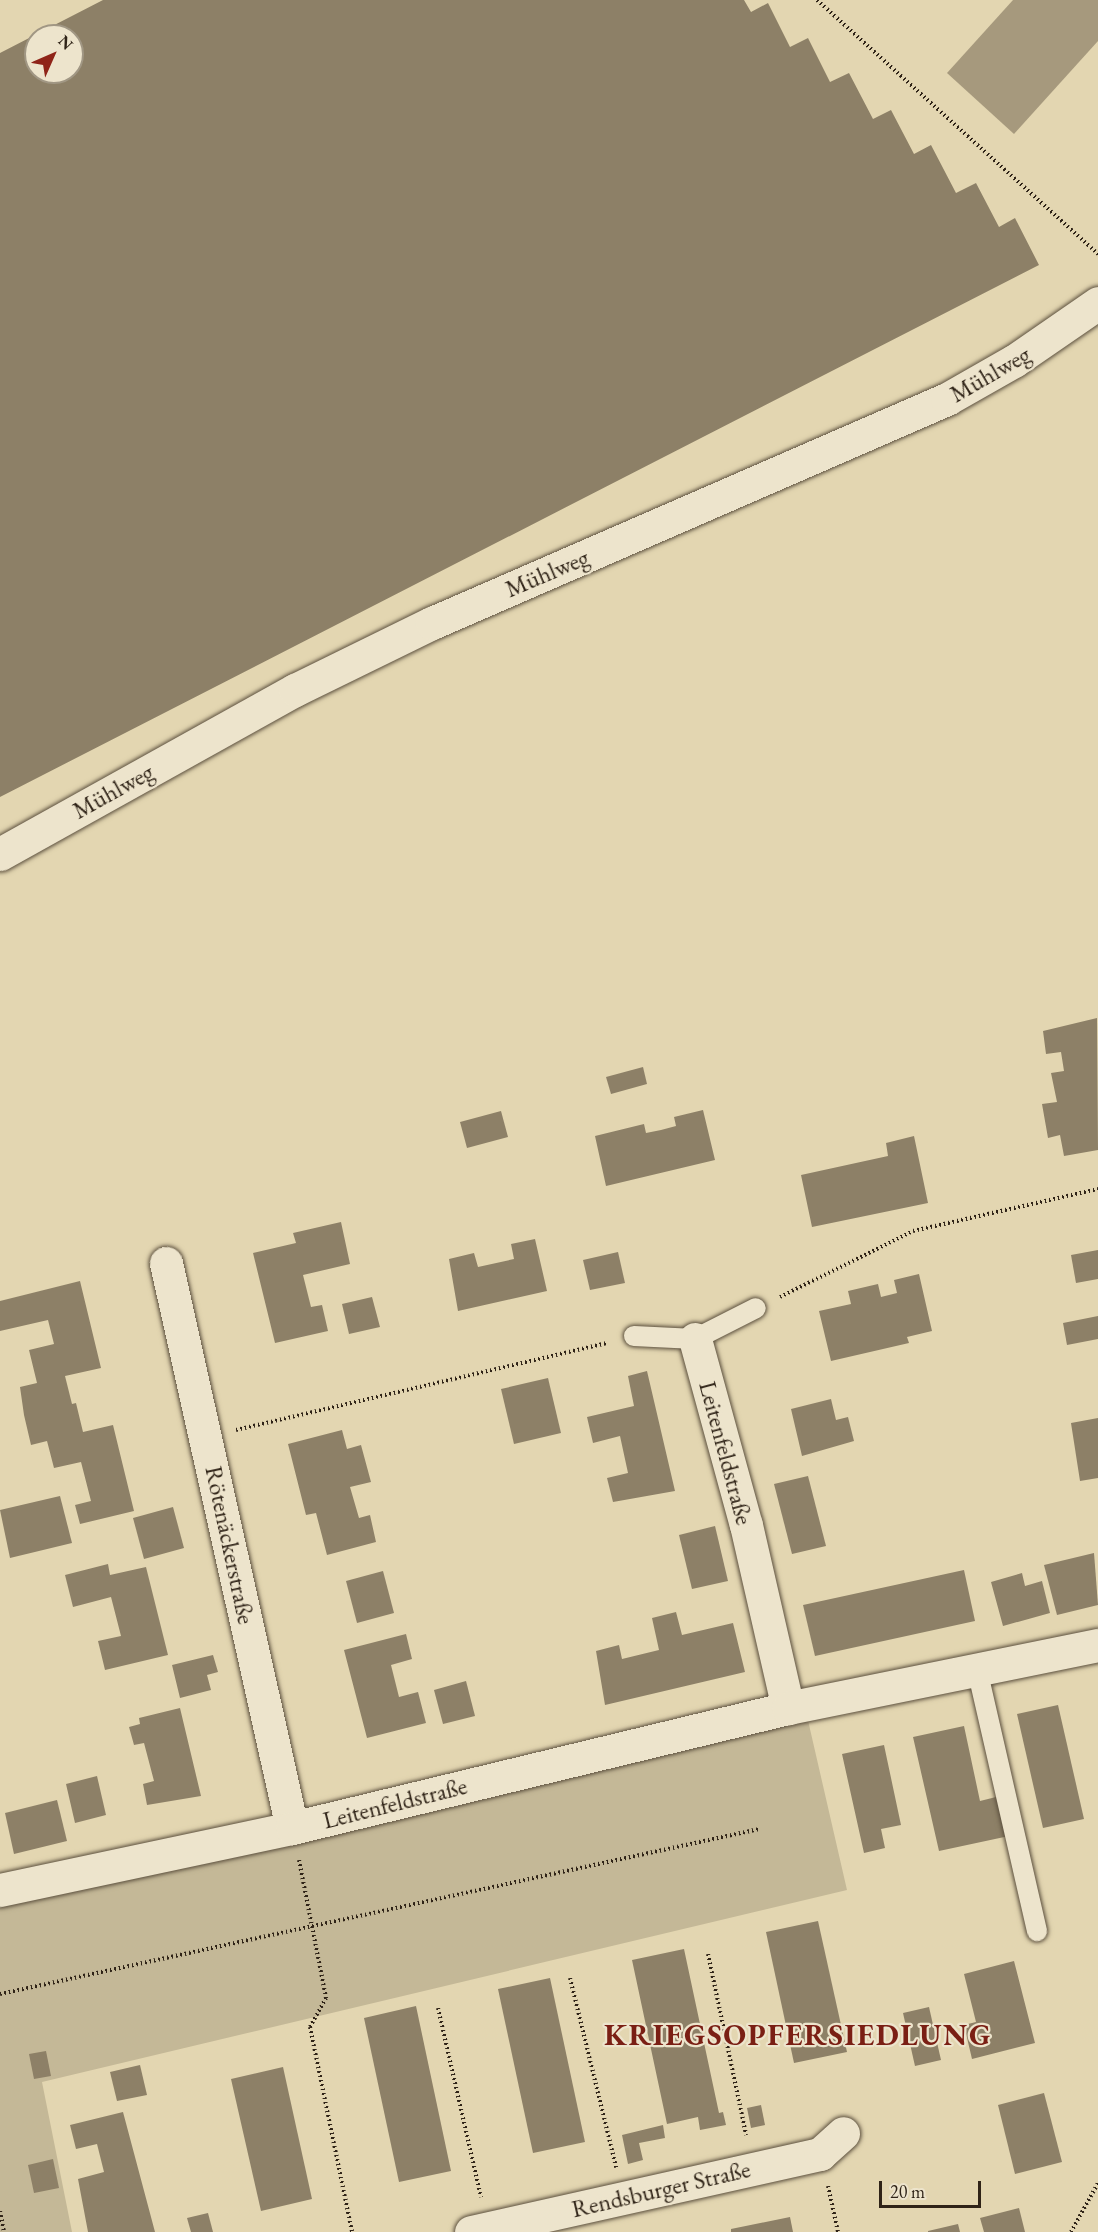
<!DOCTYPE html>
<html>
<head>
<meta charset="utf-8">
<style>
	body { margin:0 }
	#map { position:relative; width:1098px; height:2232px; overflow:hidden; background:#e3d6b1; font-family:"EB Garamond",serif }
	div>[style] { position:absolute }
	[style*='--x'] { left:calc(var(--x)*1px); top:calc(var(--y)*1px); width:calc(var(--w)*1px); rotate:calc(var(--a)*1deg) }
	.green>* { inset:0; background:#c4b897 }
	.water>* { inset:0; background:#a6997d }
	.building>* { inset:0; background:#8d8067 }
	.path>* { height:4px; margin-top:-2px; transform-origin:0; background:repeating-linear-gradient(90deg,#2f2317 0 1.5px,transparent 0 4.5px) }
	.roads { filter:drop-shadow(0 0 2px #5c503e) drop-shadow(0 0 2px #5c503e) }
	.service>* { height:20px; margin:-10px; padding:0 10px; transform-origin:10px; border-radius:10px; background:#ede4cc }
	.minor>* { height:33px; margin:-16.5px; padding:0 16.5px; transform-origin:16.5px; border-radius:16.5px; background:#ede4cc }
	.tertiary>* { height:33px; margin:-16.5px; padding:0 16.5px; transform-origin:16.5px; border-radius:16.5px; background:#ede4cc }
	span { translate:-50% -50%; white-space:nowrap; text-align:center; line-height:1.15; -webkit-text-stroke:4.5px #ede4cc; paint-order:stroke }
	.street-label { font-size:24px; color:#2f2317 }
	.district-label { font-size:30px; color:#7a1f14; font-weight:700; letter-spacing:1.5px }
	.north { position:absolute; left:24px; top:24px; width:60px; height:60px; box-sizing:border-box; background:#ede4cc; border:2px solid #a19784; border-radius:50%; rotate:45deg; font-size:16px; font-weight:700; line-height:24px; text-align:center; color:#2f2317 }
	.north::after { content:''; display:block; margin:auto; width:21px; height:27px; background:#8f2418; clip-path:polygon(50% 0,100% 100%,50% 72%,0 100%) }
	.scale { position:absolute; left:879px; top:2181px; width:102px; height:27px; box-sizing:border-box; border:3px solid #2f2317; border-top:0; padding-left:8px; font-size:18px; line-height:21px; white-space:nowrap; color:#2f2317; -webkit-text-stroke:4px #ede4cc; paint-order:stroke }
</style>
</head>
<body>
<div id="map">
	<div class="green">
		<i style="clip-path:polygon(807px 1716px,847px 1890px,42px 2082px,72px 2232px,0 2232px,0 1905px)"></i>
	</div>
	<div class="water">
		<i style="clip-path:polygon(1013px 0,1098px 0,1098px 41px,1014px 134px,947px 73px)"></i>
	</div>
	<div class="building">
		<i style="clip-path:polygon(evenodd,103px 0,744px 0,751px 12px,768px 3px,790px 47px,808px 38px,830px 82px,849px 73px,873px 119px,891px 110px,914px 154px,931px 145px,956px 193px,976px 183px,999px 227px,1015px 218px,1039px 265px,0 797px,0 53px,103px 0,36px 36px,72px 36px,72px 72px,36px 72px,36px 36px)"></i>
		<i style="clip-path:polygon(1097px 1018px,1098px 1150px,1064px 1156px,1060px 1135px,1048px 1138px,1042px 1104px,1057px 1102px,1051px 1073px,1064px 1071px,1061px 1052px,1046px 1054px,1043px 1031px)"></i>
		<i style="clip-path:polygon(643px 1067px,647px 1084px,611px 1094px,606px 1077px)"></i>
		<i style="clip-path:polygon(703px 1110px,715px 1160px,606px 1186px,595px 1136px,644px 1124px,646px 1133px,661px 1130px,676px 1126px,674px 1117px)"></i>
		<i style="clip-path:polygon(501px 1111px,508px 1137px,467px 1148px,460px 1122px)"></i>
		<i style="clip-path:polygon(914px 1136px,928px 1203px,812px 1227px,801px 1175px,888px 1156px,886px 1143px)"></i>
		<i style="clip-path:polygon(341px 1222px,350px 1264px,303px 1275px,311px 1307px,322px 1305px,328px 1331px,275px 1343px,253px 1253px,296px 1243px,293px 1233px)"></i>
		<i style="clip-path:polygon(535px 1239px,547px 1291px,458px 1311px,449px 1259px,474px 1253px,478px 1267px,514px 1259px,511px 1244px)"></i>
		<i style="clip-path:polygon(1098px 1250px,1098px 1279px,1076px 1283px,1071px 1255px)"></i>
		<i style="clip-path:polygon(618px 1252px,625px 1283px,590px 1290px,583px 1260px)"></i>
		<i style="clip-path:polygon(919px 1274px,932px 1331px,907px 1337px,909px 1343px,831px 1361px,819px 1311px,851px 1304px,848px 1291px,878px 1284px,881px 1297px,897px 1293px,894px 1280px)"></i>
		<i style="clip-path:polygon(80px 1281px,101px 1368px,65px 1376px,72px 1404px,76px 1403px,83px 1432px,113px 1425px,134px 1511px,80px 1524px,75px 1505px,91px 1501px,81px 1462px,54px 1468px,47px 1441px,31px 1445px,24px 1415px,20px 1387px,37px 1383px,29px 1350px,54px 1344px,48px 1320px,0 1331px,0 1301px)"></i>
		<i style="clip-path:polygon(372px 1297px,380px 1327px,349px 1334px,342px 1304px)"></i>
		<i style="clip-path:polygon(1098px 1316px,1098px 1339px,1067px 1345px,1063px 1323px)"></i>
		<i style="clip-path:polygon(647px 1371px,675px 1491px,613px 1502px,607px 1478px,628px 1473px,620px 1436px,593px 1443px,587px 1417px,634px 1406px,628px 1376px)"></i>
		<i style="clip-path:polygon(548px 1378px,561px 1433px,514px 1444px,501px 1389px)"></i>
		<i style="clip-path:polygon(831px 1399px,836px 1420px,848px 1417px,854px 1441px,802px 1456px,791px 1409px)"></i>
		<i style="clip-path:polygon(1098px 1418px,1098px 1478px,1080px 1481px,1071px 1423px)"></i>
		<i style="clip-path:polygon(342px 1430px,347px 1449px,361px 1445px,371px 1482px,350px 1487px,359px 1518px,370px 1515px,376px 1542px,327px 1555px,316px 1513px,306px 1515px,288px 1444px)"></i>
		<i style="clip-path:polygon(808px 1476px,826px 1546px,792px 1554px,774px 1484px)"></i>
		<i style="clip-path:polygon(60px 1496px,72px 1543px,10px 1558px,0 1510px)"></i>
		<i style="clip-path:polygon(173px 1507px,184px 1548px,144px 1559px,133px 1518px)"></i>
		<i style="clip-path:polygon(715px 1526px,728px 1581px,692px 1589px,679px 1535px)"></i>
		<i style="clip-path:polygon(1094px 1553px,1098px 1605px,1057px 1615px,1044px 1565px)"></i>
		<i style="clip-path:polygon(108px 1564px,110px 1575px,146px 1567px,168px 1655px,105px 1670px,98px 1641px,121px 1636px,111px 1597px,73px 1607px,65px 1575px)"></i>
		<i style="clip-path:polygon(964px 1570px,975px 1621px,815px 1656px,803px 1605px)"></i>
		<i style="clip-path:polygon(383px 1571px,394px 1613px,357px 1623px,346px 1581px)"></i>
		<i style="clip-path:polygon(1022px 1573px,1025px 1586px,1042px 1581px,1050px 1613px,1003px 1626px,991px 1582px)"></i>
		<i style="clip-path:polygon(676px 1612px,682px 1635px,733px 1623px,745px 1672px,605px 1705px,596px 1651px,619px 1645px,622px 1659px,659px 1650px,652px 1618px)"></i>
		<i style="clip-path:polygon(406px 1634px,412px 1659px,391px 1665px,399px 1697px,418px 1692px,426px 1723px,367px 1738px,344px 1650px)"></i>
		<i style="clip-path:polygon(213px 1655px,218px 1672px,207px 1675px,211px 1690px,180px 1698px,172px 1665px)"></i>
		<i style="clip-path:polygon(466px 1681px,475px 1716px,443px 1724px,434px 1690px)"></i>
		<i style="clip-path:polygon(1058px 1705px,1084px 1819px,1043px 1828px,1017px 1714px)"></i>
		<i style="clip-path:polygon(180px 1708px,201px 1796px,147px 1805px,143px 1784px,154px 1781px,144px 1743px,134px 1745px,129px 1727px,140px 1724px,139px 1718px)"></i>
		<i style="clip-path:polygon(964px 1726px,980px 1801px,1000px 1796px,1009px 1836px,939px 1851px,913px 1737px)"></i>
		<i style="clip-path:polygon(884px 1745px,901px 1825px,881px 1829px,885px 1848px,864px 1853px,842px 1754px)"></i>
		<i style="clip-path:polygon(97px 1776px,106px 1815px,75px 1823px,66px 1784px)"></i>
		<i style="clip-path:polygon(57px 1800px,67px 1841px,14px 1854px,5px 1813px)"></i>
		<i style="clip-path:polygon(818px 1921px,847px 2052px,794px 2063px,766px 1932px)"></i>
		<i style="clip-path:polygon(684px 1949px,719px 2113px,723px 2112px,726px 2125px,700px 2130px,698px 2117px,667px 2124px,632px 1960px)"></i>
		<i style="clip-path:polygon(1014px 1961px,1035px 2043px,972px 2059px,964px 2025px,976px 2022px,964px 1974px)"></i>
		<i style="clip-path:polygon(550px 1978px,585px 2142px,533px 2153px,498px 1989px)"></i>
		<i style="clip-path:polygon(416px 2006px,451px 2171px,399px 2182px,364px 2018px)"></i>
		<i style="clip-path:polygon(929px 2007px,941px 2060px,915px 2066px,903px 2013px)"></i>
		<i style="clip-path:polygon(46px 2051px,51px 2076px,34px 2079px,29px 2054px)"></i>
		<i style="clip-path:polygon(140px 2065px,147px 2095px,117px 2101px,110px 2072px)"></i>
		<i style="clip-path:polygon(283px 2067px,312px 2199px,261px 2211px,231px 2079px)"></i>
		<i style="clip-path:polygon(1044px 2093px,1062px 2162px,1015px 2174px,998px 2105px)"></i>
		<i style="clip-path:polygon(761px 2105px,765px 2125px,751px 2128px,747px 2108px)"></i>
		<i style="clip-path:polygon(123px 2112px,155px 2232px,88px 2232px,78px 2179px,104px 2172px,97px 2144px,76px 2149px,70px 2125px)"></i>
		<i style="clip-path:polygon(663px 2125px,665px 2138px,639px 2143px,643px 2160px,628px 2164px,622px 2135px)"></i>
		<i style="clip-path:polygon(53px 2159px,59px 2188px,34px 2193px,28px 2165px)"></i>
		<i style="clip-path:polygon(1019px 2208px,1025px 2232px,984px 2232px,980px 2218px)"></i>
		<i style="clip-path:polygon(208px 2213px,213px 2232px,191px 2232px,187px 2218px)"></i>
		<i style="clip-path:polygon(790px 2217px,793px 2232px,731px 2232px,731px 2229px)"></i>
		<i style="clip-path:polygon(958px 2224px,960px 2232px,928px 2232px,928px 2231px)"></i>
	</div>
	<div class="path">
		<i style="--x:817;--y:0;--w:379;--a:42.1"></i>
		<i style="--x:780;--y:1297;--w:148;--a:-26.4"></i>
		<i style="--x:913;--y:1231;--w:190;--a:-12.8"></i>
		<i style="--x:236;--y:1430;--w:382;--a:-13.2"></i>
		<i style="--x:299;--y:1860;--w:141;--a:78.9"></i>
		<i style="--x:326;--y:1998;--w:33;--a:119"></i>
		<i style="--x:310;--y:2027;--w:209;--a:78.4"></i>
		<i style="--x:708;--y:1954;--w:185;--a:78.1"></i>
		<i style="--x:570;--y:1978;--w:195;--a:76.3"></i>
		<i style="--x:0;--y:1994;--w:777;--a:-12.26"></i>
		<i style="--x:438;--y:2008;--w:194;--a:77.2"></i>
		<i style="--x:828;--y:2186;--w:47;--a:77.7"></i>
		<i style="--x:0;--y:2211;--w:21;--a:79"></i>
		<i style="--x:1071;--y:2232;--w:56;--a:-61.1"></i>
	</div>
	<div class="roads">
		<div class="service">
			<i style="--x:634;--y:1336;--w:61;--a:2.8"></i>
			<i style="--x:695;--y:1339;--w:68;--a:-26.9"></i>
			<i style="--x:977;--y:1669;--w:269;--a:77.1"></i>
		</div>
		<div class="minor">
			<i style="--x:166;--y:1263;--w:579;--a:77.43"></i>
			<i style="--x:695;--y:1339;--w:193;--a:74.7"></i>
			<i style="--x:746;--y:1525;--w:188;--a:77.1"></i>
			<i style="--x:0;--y:1890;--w:299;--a:-12"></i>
			<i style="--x:292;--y:1828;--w:510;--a:-13.6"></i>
			<i style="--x:788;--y:1708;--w:316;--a:-11.5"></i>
			<i style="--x:471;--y:2232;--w:358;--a:-12.6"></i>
			<i style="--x:820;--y:2154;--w:31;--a:-42"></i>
		</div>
		<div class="tertiary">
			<i style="--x:0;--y:854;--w:338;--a:-29.1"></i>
			<i style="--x:295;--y:690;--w:153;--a:-26.1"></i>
			<i style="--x:432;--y:623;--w:562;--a:-23.51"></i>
			<i style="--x:947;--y:399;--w:77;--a:-29.6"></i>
			<i style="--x:1014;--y:361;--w:102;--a:-34.6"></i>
		</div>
	</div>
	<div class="street-label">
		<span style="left:990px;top:374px;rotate:-30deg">Mühlweg</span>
		<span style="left:547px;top:573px;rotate:-23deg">Mühlweg</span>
		<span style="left:113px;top:791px;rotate:-29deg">Mühlweg</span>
		<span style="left:726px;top:1453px;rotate:75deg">Leitenfeldstraße</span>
		<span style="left:230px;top:1545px;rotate:78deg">Rötenäckerstraße</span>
		<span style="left:395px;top:1803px;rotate:-14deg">Leitenfeldstraße</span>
		<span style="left:661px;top:2189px;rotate:-13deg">Rendsburger Straße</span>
	</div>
	<div class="district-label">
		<span style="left:798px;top:2035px">KRIEGSOPFERSIEDLUNG</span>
	</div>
	<div class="north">N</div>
	<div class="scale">20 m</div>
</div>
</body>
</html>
